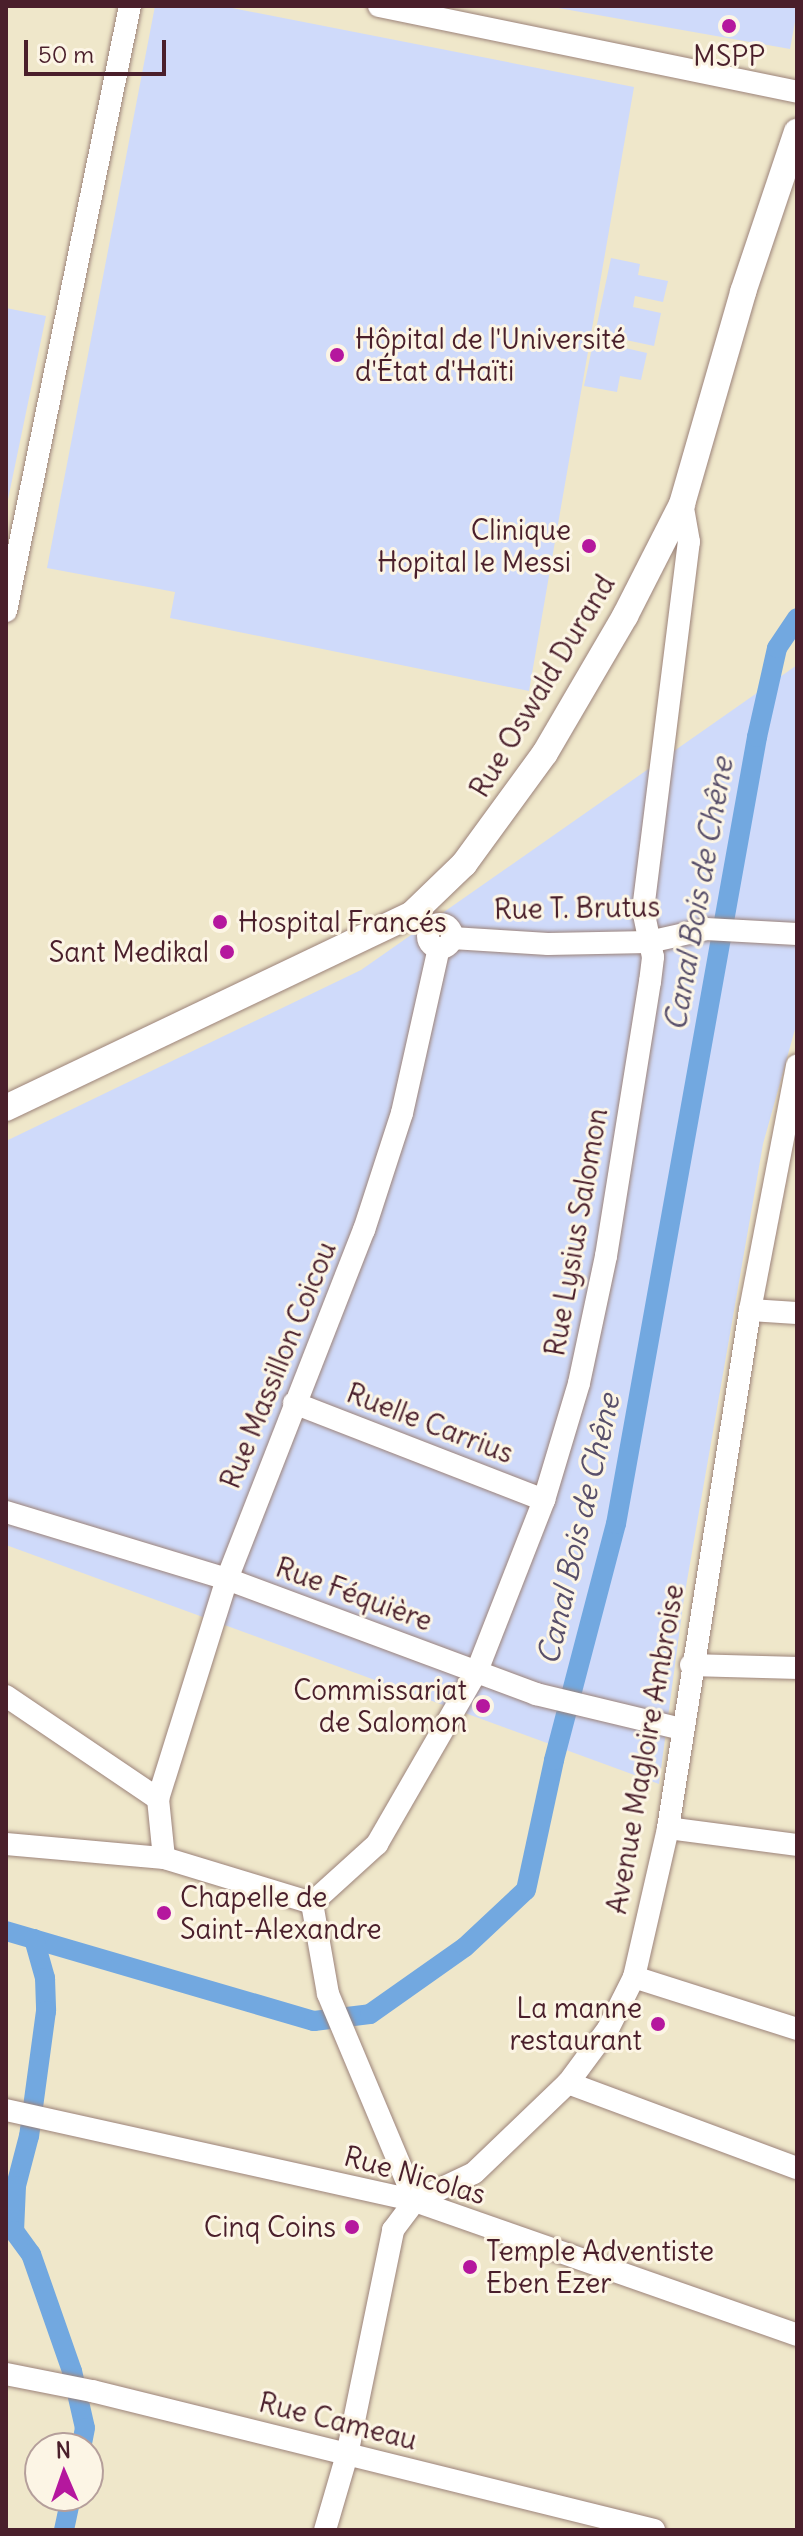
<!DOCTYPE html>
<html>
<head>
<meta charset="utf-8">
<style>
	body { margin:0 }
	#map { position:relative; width:803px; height:2536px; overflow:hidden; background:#efe7ca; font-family:Delius,sans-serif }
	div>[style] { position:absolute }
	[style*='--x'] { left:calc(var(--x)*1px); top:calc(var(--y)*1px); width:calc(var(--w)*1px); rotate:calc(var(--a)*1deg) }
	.built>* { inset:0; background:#cfdafa }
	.canal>* { height:20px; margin:-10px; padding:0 10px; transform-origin:10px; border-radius:10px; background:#72a8e0 }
	.roads { filter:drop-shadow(0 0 2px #9c837a) drop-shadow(0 0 2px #9c837a) }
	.minor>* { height:22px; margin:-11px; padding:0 11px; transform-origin:11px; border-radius:11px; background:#fff }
	.minor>.ring { margin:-11px; padding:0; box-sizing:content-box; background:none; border:22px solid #fff; border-radius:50% }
	.major>* { height:26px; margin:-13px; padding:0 13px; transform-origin:13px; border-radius:13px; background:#fff }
	.dots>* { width:22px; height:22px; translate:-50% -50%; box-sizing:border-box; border:4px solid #fcf5e5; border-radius:50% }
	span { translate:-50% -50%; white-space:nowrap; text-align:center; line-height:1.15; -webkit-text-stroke:6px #fcf5e5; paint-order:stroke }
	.poi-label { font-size:28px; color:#4a1f2b }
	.left { translate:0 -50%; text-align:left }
	.right { translate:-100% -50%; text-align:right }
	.street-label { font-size:28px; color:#4a1f2b }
	.water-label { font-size:30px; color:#584f6a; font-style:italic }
	.frame { position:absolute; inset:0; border:8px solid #4a1f2b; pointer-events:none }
	.north { position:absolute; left:24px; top:2432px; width:80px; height:80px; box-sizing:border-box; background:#fcf5e5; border:2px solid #b59f9b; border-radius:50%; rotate:358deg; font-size:22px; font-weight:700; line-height:32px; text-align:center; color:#4a1f2b }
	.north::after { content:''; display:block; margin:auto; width:28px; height:36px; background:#b5179e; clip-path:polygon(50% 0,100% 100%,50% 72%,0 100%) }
	.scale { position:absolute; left:24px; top:40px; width:142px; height:36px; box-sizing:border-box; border:4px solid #4a1f2b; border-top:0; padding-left:10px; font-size:24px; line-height:28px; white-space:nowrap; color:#4a1f2b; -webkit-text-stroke:6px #fcf5e5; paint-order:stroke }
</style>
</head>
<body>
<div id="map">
	<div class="built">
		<i style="clip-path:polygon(155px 6px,222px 6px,634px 87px,529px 691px,170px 618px,175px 592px,47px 568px)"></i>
		<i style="clip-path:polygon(547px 6px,797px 6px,797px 11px,790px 49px)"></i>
		<i style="clip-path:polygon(611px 258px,640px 264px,638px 275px,668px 281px,663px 302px,635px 296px,633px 307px,661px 313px,654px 346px,626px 340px,625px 348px,647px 353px,641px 380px,620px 376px,617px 392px,584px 386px)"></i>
		<i style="clip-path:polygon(6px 308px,46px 316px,6px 509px)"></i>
		<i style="clip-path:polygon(797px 665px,797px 1022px,763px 1144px,684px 1598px,659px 1784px,6px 1545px,6px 1141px,361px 970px)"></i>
	</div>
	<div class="canal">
		<i style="--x:6;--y:1931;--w:321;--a:16.3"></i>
		<i style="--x:314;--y:2021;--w:56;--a:-7.1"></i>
		<i style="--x:370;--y:2014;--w:116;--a:-35.2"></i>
		<i style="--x:465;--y:1947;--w:83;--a:-43.1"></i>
		<i style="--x:526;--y:1890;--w:133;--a:-77.8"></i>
		<i style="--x:554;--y:1760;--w:244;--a:-75.3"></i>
		<i style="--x:616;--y:1524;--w:800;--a:-79.84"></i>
		<i style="--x:757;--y:737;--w:91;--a:-77.3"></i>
		<i style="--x:777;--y:648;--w:36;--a:-56"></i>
		<i style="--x:34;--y:1939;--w:41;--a:74.2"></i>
		<i style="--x:45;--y:1978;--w:33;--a:88"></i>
		<i style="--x:46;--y:2011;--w:126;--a:97.7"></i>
		<i style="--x:29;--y:2136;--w:52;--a:104.6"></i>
		<i style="--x:16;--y:2186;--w:45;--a:92.5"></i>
		<i style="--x:14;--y:2231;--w:29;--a:54"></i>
		<i style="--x:31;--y:2254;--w:124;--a:70.7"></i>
		<i style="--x:72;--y:2371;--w:58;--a:77.2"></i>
		<i style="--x:85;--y:2428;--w:20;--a:101"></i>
		<i style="--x:64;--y:2530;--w:35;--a:-78"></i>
	</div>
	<div class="roads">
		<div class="minor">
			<i style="--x:379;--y:6;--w:427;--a:11.6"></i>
			<i style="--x:6;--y:611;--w:618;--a:-78.42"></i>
			<i class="ring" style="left:428px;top:924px;width:2px;height:2px"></i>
			<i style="--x:452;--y:938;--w:96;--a:3.6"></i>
			<i style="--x:548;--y:944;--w:101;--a:-1.1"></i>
			<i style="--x:649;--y:942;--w:58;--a:-12.8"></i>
			<i style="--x:706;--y:929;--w:91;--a:3.1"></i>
			<i style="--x:750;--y:1310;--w:47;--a:3.7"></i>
			<i style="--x:294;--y:1403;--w:268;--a:21.2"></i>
			<i style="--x:6;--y:1512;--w:231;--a:16.9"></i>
			<i style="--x:227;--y:1579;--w:330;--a:20.4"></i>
			<i style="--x:536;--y:1694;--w:150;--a:13.5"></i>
			<i style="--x:691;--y:1665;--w:106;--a:1.6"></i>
			<i style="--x:6;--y:1696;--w:184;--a:34.1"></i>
			<i style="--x:158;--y:1799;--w:59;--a:84.2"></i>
			<i style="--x:158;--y:1799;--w:231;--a:-72.6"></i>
			<i style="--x:227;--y:1579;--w:375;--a:-68.6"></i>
			<i style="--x:364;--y:1230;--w:123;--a:-72"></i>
			<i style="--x:402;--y:1113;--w:169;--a:-77.4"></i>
			<i style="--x:668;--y:1828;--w:130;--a:7.5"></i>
			<i style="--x:6;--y:1844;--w:159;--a:5.1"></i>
			<i style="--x:164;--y:1858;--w:155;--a:16.9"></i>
			<i style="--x:312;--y:1903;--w:92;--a:80"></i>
			<i style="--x:328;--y:1994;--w:225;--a:67.2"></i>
			<i style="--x:312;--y:1903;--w:88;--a:-42.2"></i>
			<i style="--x:377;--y:1844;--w:200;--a:-60"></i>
			<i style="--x:477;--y:1671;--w:184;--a:-68.6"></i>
			<i style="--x:544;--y:1500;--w:122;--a:-73.3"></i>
			<i style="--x:579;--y:1383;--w:130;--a:-78"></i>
			<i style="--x:606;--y:1256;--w:278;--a:-80.9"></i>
			<i style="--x:650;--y:982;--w:25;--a:-83"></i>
			<i style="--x:653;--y:957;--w:48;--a:-102"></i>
			<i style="--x:643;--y:910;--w:371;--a:-82.9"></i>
			<i style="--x:689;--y:542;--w:39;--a:-100"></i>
			<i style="--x:634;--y:1977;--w:171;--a:17.7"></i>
			<i style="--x:568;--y:2083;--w:244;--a:20.4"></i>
			<i style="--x:6;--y:2110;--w:419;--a:12.5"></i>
			<i style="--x:415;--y:2201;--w:405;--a:19.3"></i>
			<i style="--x:6;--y:2374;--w:88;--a:11.2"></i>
			<i style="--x:92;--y:2391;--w:579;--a:13.89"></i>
			<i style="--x:325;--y:2530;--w:78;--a:-73.7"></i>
			<i style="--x:347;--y:2455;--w:230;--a:-78.4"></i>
			<i style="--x:393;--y:2230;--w:36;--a:-53"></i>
			<i style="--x:415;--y:2201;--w:65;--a:-25.4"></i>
			<i style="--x:474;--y:2173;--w:130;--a:-43.8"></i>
			<i style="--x:568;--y:2083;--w:67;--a:-53.5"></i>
			<i style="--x:608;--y:2029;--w:58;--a:-63.4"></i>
			<i style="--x:634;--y:1977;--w:153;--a:-77.1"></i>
			<i style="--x:668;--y:1828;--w:524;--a:-81"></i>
			<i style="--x:750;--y:1310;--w:249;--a:-79.1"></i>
		</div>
		<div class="major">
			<i style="--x:6;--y:1108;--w:449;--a:-25.5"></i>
			<i style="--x:411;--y:915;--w:74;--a:-43.9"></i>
			<i style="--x:464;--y:864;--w:137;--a:-53.9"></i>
			<i style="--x:545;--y:753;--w:159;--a:-59.7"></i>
			<i style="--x:625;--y:616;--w:126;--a:-63"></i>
			<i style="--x:682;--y:504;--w:221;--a:-73.9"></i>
			<i style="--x:743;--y:292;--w:169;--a:-71.4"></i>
		</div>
	</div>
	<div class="dots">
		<i style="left:729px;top:26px;background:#b5179e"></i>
		<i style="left:337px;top:355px;background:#b5179e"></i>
		<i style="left:589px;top:546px;background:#b5179e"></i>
		<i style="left:220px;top:922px;background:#b5179e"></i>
		<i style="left:227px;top:952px;background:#b5179e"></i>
		<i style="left:483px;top:1706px;background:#b5179e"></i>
		<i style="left:164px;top:1913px;background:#b5179e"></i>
		<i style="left:658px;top:2024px;background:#b5179e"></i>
		<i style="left:352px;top:2227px;background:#b5179e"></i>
		<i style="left:470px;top:2267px;background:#b5179e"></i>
	</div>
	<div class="poi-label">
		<span style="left:729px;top:56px">MSPP</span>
		<span class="left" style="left:355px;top:355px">Hôpital de l'Université<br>d'État d'Haïti</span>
		<span class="right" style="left:571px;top:546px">Clinique<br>Hopital le Messi</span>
		<span class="left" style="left:238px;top:922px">Hospital Francés</span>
		<span class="right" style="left:209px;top:952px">Sant Medikal</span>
		<span class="right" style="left:467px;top:1706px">Commissariat<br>de Salomon</span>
		<span class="left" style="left:180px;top:1913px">Chapelle de<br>Saint-Alexandre</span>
		<span class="right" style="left:642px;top:2024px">La manne<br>restaurant</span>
		<span class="right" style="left:336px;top:2227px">Cinq Coins</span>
		<span class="left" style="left:486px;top:2267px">Temple Adventiste<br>Eben Ezer</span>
	</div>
	<div class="street-label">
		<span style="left:542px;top:686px;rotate:-59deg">Rue Oswald Durand</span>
		<span style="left:577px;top:908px;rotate:-1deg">Rue T. Brutus</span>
		<span style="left:576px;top:1232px;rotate:-80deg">Rue Lysius Salomon</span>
		<span style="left:278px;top:1365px;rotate:-68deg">Rue Massillon Coicou</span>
		<span style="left:430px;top:1423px;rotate:21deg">Ruelle Carrius</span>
		<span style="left:354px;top:1594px;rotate:20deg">Rue Féquière</span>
		<span style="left:645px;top:1749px;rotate:-80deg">Avenue Magloire Ambroise</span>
		<span style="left:415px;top:2175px;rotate:16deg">Rue Nicolas</span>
		<span style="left:338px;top:2421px;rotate:14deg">Rue Cameau</span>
	</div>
	<div class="water-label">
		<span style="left:698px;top:894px;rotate:-80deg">Canal Bois de Chêne</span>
		<span style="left:578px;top:1529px;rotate:-77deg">Canal Bois de Chêne</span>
	</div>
	<div class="frame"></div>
	<div class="north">N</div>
	<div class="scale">50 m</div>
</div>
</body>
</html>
